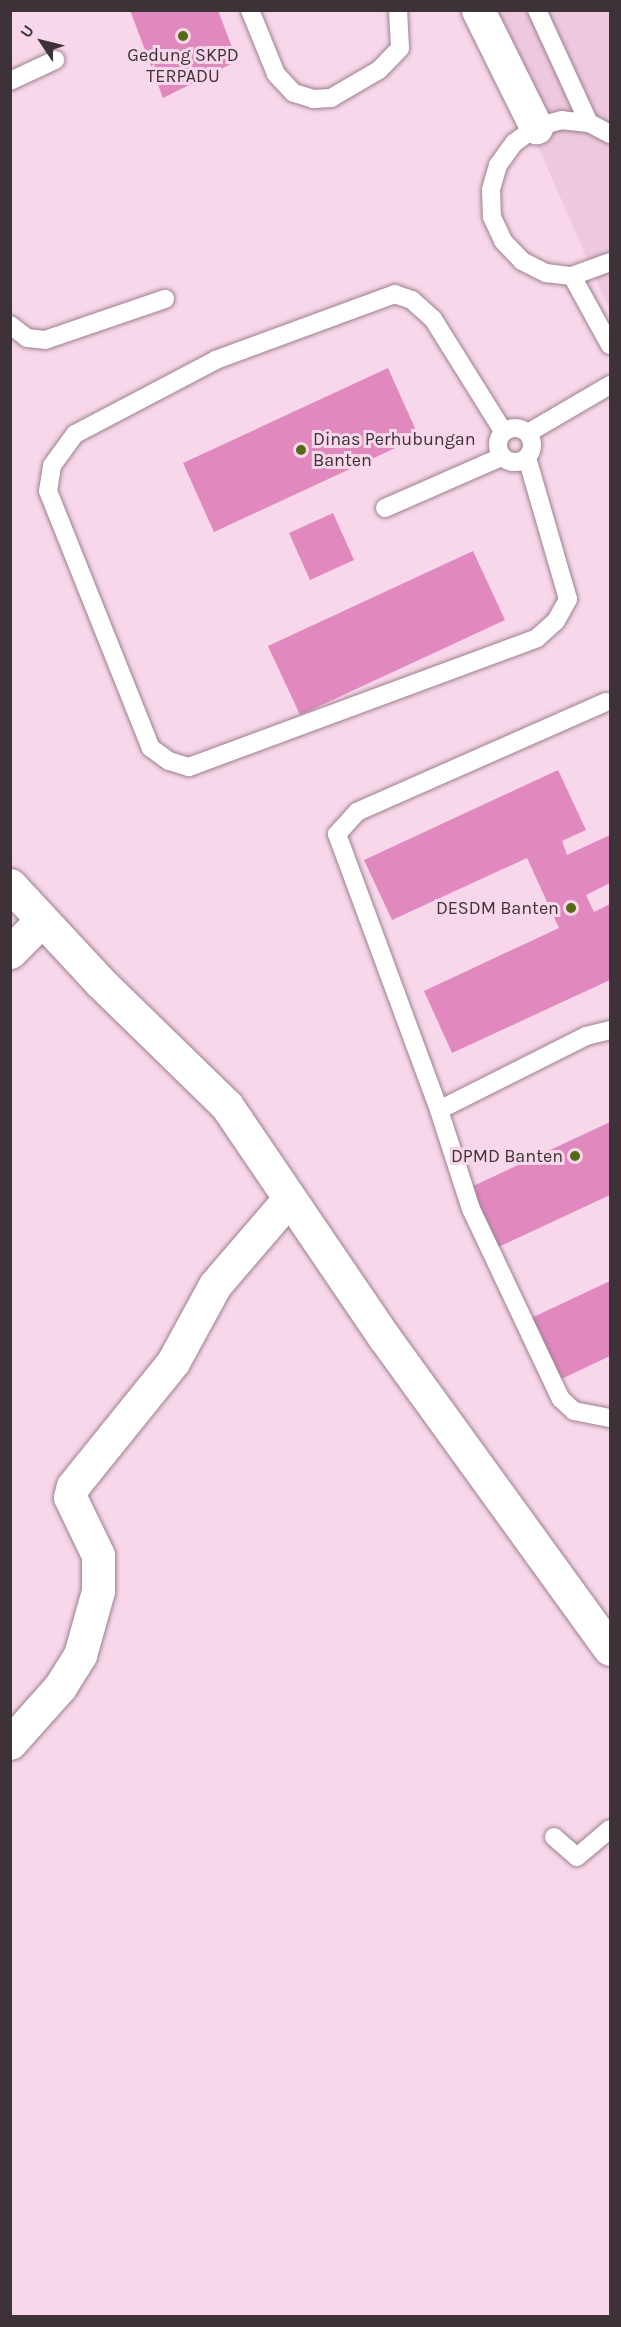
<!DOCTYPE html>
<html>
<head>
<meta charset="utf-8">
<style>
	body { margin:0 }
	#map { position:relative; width:621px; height:2327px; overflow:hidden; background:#f7d7e9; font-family:Karla,sans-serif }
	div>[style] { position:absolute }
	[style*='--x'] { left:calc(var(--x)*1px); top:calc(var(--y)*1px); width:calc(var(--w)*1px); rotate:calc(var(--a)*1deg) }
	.built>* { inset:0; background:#eec8de }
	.building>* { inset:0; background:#e189bf }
	.roads { filter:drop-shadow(0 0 2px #9d8091) drop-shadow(0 0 2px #9d8091) }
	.lane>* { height:18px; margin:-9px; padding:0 9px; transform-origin:9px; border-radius:9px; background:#fff }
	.lane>.ring { margin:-9px; padding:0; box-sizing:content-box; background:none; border:18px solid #fff; border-radius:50% }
	.street>* { height:33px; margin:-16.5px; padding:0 16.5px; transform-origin:16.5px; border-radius:16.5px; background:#fff }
	.dots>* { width:16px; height:16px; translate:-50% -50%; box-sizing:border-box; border:3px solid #f7d7e9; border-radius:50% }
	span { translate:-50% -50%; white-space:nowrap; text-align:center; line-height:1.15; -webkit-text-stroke:6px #f7d7e9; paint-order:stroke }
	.poi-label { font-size:18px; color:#3e3239 }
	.left { translate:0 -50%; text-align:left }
	.right { translate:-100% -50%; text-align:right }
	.frame { position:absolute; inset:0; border:12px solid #3e3239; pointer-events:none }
	.north { position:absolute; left:12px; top:12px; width:60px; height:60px; -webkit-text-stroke:4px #f7d7e9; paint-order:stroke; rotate:305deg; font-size:16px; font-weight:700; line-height:24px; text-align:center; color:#3e3239 }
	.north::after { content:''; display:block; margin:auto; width:21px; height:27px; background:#3e3239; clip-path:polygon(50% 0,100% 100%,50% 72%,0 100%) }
</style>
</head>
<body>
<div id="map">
	<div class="built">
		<i style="clip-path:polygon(479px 11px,610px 11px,610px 311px)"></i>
	</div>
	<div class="building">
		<i style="clip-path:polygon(130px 10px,218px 10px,237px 61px,163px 98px)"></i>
		<i style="clip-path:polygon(388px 368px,419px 437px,214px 532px,183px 463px)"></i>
		<i style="clip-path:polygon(333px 513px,354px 560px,310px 580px,289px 533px)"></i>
		<i style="clip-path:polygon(473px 551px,505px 620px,300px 715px,268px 646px)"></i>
		<i style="clip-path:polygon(558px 770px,586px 830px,562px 841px,567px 855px,610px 835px,610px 883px,586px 895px,594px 912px,610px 904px,610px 980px,452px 1053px,424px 991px,559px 928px,527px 858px,392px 920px,364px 860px)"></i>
		<i style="clip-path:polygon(610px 1122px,610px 1195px,494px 1249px,467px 1189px)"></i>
		<i style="clip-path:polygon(610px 1281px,610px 1356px,555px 1382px,527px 1320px)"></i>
	</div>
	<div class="roads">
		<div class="lane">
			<i style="--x:250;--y:10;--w:69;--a:67.9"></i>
			<i style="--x:276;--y:74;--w:26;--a:47"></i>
			<i style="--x:294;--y:93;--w:21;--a:17"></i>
			<i style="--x:314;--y:99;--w:17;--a:-3"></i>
			<i style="--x:331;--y:98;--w:56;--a:-30.3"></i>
			<i style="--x:379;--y:70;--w:30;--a:-46"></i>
			<i style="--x:400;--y:48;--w:38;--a:-93"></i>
			<i style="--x:537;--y:10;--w:124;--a:65.3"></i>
			<i style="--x:10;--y:81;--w:50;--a:-25"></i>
			<i style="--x:610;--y:134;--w:24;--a:-152"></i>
			<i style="--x:589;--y:123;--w:27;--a:-174"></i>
			<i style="--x:562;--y:120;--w:27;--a:165"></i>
			<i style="--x:536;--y:127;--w:27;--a:144"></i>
			<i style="--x:514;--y:143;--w:27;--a:126"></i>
			<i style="--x:498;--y:165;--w:26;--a:106"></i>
			<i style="--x:491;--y:190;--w:27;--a:88"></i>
			<i style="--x:492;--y:217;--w:26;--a:65"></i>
			<i style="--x:503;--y:241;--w:28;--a:46"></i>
			<i style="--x:522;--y:261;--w:27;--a:27"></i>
			<i style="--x:546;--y:273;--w:26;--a:7"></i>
			<i style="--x:572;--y:276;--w:40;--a:-20.2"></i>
			<i style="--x:572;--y:276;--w:79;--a:61.2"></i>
			<i style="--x:10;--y:325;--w:21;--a:37"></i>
			<i style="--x:27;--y:338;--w:18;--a:6"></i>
			<i style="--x:45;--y:340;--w:127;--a:-18.9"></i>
			<i class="ring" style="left:498px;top:428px;width:16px;height:16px"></i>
			<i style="--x:503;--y:431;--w:132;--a:-122"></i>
			<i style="--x:433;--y:319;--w:28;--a:-138"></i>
			<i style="--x:412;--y:300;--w:18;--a:-161"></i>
			<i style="--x:395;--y:294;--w:191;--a:159.8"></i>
			<i style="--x:216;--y:360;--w:159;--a:152.3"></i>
			<i style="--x:75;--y:434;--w:39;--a:126"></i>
			<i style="--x:52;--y:466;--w:25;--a:99"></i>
			<i style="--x:48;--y:491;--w:277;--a:68.2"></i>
			<i style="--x:151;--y:748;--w:22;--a:36"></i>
			<i style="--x:169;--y:761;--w:21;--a:17"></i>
			<i style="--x:189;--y:767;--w:371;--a:-20.3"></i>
			<i style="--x:537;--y:638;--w:25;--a:-42"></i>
			<i style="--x:556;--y:621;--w:25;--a:-61"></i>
			<i style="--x:568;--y:599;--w:147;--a:-106.2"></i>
			<i style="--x:528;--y:433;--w:95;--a:-30.3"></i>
			<i style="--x:385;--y:508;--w:127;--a:-23.7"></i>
			<i style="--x:606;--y:702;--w:272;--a:156.2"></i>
			<i style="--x:357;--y:812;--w:30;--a:132"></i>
			<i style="--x:337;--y:834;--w:294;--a:69.7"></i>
			<i style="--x:439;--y:1110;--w:165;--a:-26.7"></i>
			<i style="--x:586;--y:1036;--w:25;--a:-14"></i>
			<i style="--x:439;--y:1110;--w:104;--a:72.1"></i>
			<i style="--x:471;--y:1209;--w:210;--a:64.7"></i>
			<i style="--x:561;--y:1399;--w:18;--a:43"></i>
			<i style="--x:574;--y:1411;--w:37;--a:11"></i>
			<i style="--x:554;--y:1837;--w:30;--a:41"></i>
			<i style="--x:577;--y:1857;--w:43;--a:-40.3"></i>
		</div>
		<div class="street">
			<i style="--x:478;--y:10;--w:131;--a:63.6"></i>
			<i style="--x:10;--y:885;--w:132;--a:47.1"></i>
			<i style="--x:100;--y:982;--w:177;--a:44.3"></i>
			<i style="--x:227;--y:1106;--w:279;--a:55.8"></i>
			<i style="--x:384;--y:1337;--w:385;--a:54.1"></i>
			<i style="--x:10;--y:952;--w:44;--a:-45"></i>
			<i style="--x:10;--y:1743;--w:75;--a:-48.2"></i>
			<i style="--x:60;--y:1687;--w:38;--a:-58"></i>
			<i style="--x:80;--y:1655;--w:66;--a:-74.3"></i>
			<i style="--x:98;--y:1591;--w:36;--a:-90"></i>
			<i style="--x:98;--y:1555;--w:64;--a:-115.8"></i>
			<i style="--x:70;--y:1497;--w:11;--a:-75"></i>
			<i style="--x:73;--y:1486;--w:159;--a:-51.1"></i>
			<i style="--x:173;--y:1362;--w:88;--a:-61.4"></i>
			<i style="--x:215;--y:1285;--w:112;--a:-49.3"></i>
		</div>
	</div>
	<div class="dots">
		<i style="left:183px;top:36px;background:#556916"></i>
		<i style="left:301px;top:450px;background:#556916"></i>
		<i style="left:571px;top:908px;background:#556916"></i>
		<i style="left:575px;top:1156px;background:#556916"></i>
	</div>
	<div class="poi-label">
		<span style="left:183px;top:66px">Gedung SKPD<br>TERPADU</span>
		<span class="left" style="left:313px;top:450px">Dinas Perhubungan<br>Banten</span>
		<span class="right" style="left:559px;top:908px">DESDM Banten</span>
		<span class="right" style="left:563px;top:1156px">DPMD Banten</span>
	</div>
	<div class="frame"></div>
	<div class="north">U</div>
</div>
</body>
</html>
